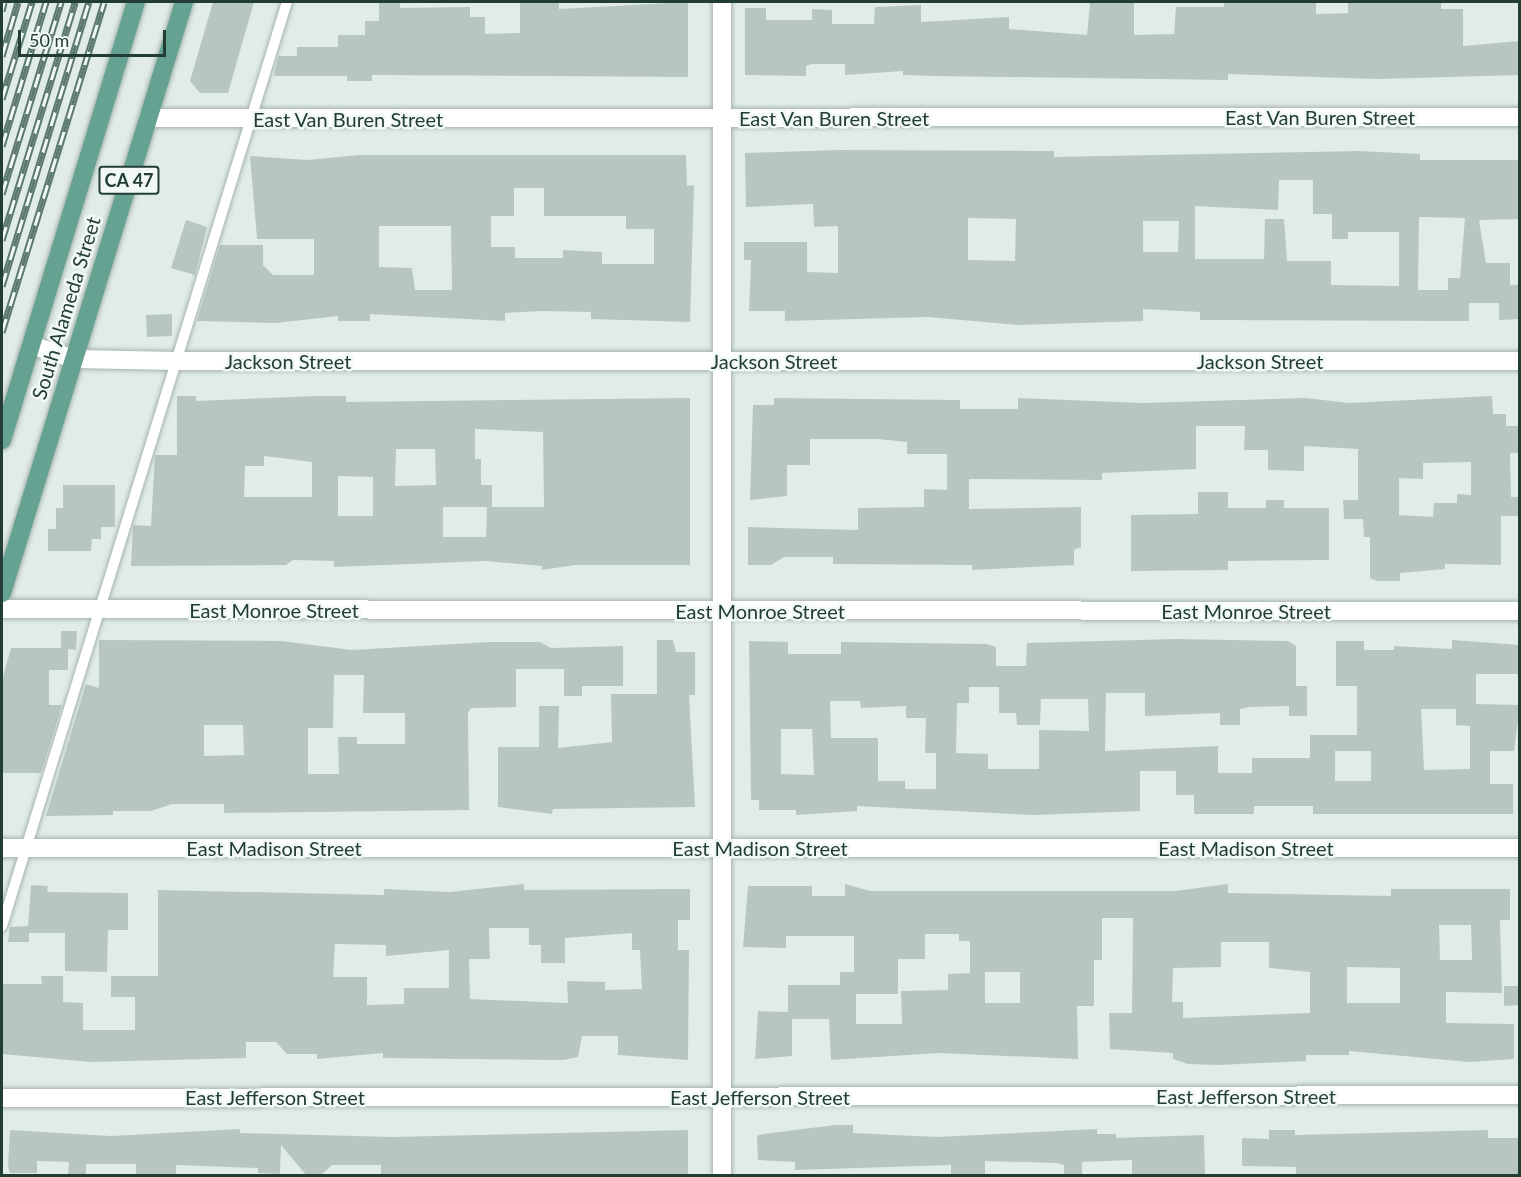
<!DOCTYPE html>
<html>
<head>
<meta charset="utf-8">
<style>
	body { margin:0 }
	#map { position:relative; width:1521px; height:1177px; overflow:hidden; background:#e2ece7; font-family:Lato,sans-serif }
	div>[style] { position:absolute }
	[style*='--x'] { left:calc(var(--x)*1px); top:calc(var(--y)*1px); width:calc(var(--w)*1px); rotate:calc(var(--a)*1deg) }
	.building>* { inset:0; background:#b7c7c0 }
	.roads { filter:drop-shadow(0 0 2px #a5b4ae) drop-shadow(0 0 2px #a5b4ae) }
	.lane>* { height:10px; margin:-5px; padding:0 5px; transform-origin:5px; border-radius:5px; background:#fff }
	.street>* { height:18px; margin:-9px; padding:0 9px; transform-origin:9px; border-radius:9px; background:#fff }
	.primary>* { height:18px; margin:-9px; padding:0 9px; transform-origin:9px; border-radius:9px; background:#66a291 }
	.rail>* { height:7px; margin-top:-3.5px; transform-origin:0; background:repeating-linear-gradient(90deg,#f2f9f5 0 14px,#5c7970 0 28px); box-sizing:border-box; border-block:2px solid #5c7970 }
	span { translate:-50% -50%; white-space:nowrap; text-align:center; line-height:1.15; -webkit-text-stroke:5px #f2f9f5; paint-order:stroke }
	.shield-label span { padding:2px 4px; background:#f2f9f5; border:2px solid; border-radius:4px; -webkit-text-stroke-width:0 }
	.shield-label { font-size:18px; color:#223d35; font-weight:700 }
	.street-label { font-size:20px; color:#223d35 }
	.frame { position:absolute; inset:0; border:3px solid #223d35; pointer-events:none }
	.scale { position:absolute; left:18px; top:30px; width:148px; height:27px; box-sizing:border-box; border:3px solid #223d35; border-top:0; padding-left:8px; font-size:18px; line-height:21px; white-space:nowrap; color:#223d35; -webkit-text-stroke:4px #f2f9f5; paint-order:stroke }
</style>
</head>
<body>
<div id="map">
	<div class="building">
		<i style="clip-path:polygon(213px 2px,254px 2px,228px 93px,200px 93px,190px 81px)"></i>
		<i style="clip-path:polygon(379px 2px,400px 2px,400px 8px,470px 7px,470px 17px,485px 17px,485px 34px,520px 33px,520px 2px,559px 2px,559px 9px,688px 2px,688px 77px,372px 75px,372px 81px,347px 81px,347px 76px,274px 76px,278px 56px,297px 56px,297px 47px,338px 47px,338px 35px,365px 35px,365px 21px,379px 21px)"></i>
		<i style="clip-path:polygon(1224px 2px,1309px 2px,1316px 3px,1316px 14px,1348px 13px,1348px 2px,1441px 2px,1441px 9px,1463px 9px,1463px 46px,1520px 41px,1520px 75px,1378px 79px,1228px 74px,1228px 80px,934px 76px,903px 75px,903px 71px,845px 75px,845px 64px,812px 64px,806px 66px,806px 76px,745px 75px,745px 8px,766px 8px,766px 20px,812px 20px,812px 9px,832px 10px,832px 24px,874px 24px,875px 7px,921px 5px,921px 22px,1009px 17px,1009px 29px,1087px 35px,1090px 3px,1134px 3px,1134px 35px,1174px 34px,1176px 7px,1224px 7px)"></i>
		<i style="clip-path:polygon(evenodd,838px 150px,1054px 151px,1054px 157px,1359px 151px,1420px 154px,1420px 160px,1520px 160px,1520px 219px,1479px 220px,1486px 263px,1510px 263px,1510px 285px,1520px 285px,1520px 319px,1499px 320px,1499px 303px,1469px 303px,1469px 321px,1448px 321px,1200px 320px,1200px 312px,1143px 309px,1143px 321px,1018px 325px,928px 317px,785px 321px,785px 311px,749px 311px,751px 260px,744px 260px,744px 242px,807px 242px,807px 272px,838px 273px,838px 226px,814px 227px,813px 204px,746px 207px,745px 153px,838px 150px,1279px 180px,1313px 180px,1313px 214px,1332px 214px,1332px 239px,1348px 239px,1348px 232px,1399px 232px,1399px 286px,1331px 285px,1331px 261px,1287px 261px,1284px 219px,1265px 219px,1264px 259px,1195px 259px,1195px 206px,1278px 210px,1279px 180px,838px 150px,1419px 217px,1465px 218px,1460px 278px,1448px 278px,1448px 290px,1418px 290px,1419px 217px,838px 150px,968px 218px,1016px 219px,1015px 261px,968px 260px,968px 218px,838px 150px,1143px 221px,1179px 221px,1178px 252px,1143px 252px,1143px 221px)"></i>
		<i style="clip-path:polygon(evenodd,359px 155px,686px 155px,687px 186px,694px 185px,690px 322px,591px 319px,591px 312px,542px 311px,505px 313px,505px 321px,370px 314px,370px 321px,338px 321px,338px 316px,276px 323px,197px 321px,220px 245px,263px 245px,263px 265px,273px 275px,314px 275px,314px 239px,257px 239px,250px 156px,307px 160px,359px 155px,514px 188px,544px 188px,544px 216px,626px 216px,626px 229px,654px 229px,654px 264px,602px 264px,602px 252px,582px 251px,563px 250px,563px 258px,515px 258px,515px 247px,491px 247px,491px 216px,514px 216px,514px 188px,359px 155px,379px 226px,451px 226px,452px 290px,415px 290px,412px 268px,379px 267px,379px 226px)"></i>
		<i style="clip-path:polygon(186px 220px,207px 227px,195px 275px,171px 268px)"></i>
		<i style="clip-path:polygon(172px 314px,172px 336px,147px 337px,146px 315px)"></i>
		<i style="clip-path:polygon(evenodd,177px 396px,196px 396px,196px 401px,316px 396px,346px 396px,346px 402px,690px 398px,690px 565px,575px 565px,542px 570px,542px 566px,486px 561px,334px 567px,334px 561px,293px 560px,286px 565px,131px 566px,133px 525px,151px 526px,155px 455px,177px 455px,177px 396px,475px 429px,543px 432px,544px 507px,492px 507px,492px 485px,481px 485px,481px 459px,475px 459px,475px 429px,177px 396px,396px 449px,435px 449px,436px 485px,395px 486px,396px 449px,177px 396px,264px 456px,312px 462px,312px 497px,244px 497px,245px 466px,264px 466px,264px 456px,177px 396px,338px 476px,373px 477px,373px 516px,338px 516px,338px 476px,177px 396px,443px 507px,487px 507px,486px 537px,443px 537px,443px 507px)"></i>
		<i style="clip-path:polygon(evenodd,1492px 396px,1493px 414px,1506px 414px,1506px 426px,1520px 426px,1520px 453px,1510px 453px,1511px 497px,1520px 497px,1520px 516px,1501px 516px,1501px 565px,1445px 564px,1445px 569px,1400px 573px,1400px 581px,1377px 581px,1370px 578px,1370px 537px,1364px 537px,1363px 519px,1344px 519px,1343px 500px,1358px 500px,1358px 449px,1304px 446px,1304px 471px,1268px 470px,1268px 450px,1244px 450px,1245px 426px,1196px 426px,1196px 469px,1102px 473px,1102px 480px,969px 479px,969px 509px,1081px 507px,1081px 547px,1074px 550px,1074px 565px,972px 570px,972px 565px,833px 564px,833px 557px,784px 557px,771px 565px,748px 565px,748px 527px,858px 530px,858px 508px,924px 507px,924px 489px,947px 490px,947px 454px,907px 454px,907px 442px,878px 439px,810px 439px,810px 465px,787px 465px,787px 496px,750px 500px,753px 405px,774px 405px,774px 398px,960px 400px,960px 409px,1018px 409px,1018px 398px,1143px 403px,1306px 398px,1349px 403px,1492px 396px,1471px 462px,1471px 495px,1457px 494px,1457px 503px,1434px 503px,1433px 517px,1399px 515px,1399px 478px,1423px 479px,1423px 463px,1471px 462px)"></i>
		<i style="clip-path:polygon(63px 485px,115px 485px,115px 527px,101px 527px,101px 539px,92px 539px,91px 551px,48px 551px,48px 529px,56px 529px,56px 508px,63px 508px)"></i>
		<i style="clip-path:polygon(1198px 492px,1228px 492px,1228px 508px,1266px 508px,1266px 500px,1284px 500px,1284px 508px,1329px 508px,1329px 560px,1228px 561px,1228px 570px,1131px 571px,1131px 515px,1198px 514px)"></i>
		<i style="clip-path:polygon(61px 631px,77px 631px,76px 650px,68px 649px,68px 670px,49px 670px,49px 705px,62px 705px,41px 773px,2px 773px,2px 680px,11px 648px,61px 648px)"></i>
		<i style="clip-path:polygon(evenodd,1176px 639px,1288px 641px,1296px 646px,1296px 686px,1307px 686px,1307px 716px,1289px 716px,1289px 706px,1250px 707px,1240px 709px,1240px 725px,1220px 725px,1220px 713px,1145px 716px,1145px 693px,1106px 693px,1105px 751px,1218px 746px,1218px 773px,1252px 773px,1252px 758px,1310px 758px,1310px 735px,1357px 735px,1357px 686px,1336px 686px,1336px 641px,1364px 641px,1364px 650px,1394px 650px,1394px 646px,1452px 649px,1452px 640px,1520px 645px,1520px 674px,1476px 674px,1476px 704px,1520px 705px,1514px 751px,1490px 751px,1490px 784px,1513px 784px,1513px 814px,1313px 814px,1313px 806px,1254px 806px,1254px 814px,1194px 814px,1194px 795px,1176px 795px,1176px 771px,1140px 771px,1140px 811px,1033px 815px,857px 806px,857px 811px,796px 815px,796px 810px,759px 810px,759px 800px,751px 800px,749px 641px,788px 642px,788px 654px,841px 654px,841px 642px,987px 644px,996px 647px,996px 666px,1026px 666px,1027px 643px,1176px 639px,969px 687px,999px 687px,999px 713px,1016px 713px,1017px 725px,1040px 725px,1041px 699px,1088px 699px,1089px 731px,1039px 730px,1039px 769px,988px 769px,988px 754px,956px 753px,957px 703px,969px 703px,969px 687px,1176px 639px,830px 701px,860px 701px,861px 708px,906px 706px,906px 718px,926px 718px,925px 753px,936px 753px,936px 789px,905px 789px,905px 781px,878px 781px,878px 738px,831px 738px,830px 701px,1176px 639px,1421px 709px,1456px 709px,1456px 725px,1470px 726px,1470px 769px,1424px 770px,1421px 709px,1176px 639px,781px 729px,812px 729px,814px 775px,781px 774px,781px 729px,1176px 639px,1335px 751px,1371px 751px,1371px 781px,1335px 781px,1335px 751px)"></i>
		<i style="clip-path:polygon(evenodd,99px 640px,281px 641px,352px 650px,489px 642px,540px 642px,551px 648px,623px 646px,623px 686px,582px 686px,582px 696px,564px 696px,564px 669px,516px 669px,516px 707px,471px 708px,468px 713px,469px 810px,224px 813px,224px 804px,172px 804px,151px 811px,113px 811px,113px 815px,46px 816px,86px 684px,99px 688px,99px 640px,334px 675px,364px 675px,363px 713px,405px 713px,405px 744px,357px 744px,357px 737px,338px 737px,339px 774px,308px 774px,308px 728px,333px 728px,334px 675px,99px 640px,204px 725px,243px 725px,244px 755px,204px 756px,204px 725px)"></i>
		<i style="clip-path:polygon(657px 640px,673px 640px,676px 652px,695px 652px,695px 695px,689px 695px,695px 807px,553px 809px,552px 814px,498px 807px,498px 747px,539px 747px,539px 706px,559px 706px,558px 748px,612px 742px,611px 694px,657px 694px)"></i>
		<i style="clip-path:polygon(evenodd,524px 884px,524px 890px,690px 889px,690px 920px,678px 920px,678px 950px,689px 950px,688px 1060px,618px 1055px,618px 1036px,582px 1036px,578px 1057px,563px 1060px,383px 1058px,383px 1053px,317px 1059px,317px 1054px,287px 1054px,276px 1042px,246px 1042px,246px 1058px,91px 1062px,2px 1054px,2px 984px,42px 984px,41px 976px,63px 976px,63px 1002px,83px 1003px,83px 1030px,135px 1030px,135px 997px,111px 997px,111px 976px,158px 976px,158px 890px,384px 895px,384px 889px,450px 892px,524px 884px,489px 928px,529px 928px,529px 945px,541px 945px,541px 963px,565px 963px,565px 938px,632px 933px,632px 950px,640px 950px,642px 989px,605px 990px,605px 982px,567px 981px,568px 1003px,470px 999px,469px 959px,490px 959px,489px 928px,524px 884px,335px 944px,386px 945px,386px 956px,449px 950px,449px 988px,404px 988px,404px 1004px,367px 1005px,367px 977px,333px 977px,335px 944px)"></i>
		<i style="clip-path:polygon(evenodd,845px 884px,870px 891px,1175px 891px,1228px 884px,1228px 893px,1391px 896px,1391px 889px,1510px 889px,1510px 920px,1500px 920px,1502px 993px,1446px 992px,1446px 1023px,1514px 1024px,1514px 1059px,1469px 1062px,1349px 1051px,1349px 1055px,1306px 1055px,1306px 1061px,1218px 1065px,1188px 1064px,1173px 1059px,1173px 1053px,1110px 1049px,1109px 1013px,1132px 1013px,1133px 918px,1102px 918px,1102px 960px,1094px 960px,1094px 1006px,1077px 1006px,1078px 1059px,939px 1053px,831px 1060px,829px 1019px,792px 1019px,792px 1056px,755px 1059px,758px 1011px,788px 1012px,788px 985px,840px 985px,840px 972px,854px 972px,854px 936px,786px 936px,786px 948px,743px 947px,748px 886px,812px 886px,812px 896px,845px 896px,845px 884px,1439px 925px,1471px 925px,1472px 960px,1440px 960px,1439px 925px,845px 884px,925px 934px,959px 934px,959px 941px,970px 941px,970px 973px,948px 974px,948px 990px,901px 991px,902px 1024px,856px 1024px,856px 994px,898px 994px,898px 959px,925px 959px,925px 934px,845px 884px,1221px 942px,1269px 942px,1269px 968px,1310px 972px,1310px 1013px,1183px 1018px,1183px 1002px,1172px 1002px,1173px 968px,1221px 967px,1221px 942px,845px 884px,1347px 967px,1400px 968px,1400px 1003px,1347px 1003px,1347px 967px,845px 884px,985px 972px,1020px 972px,1020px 1003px,985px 1003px,985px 972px)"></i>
		<i style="clip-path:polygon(31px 885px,48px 886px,47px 892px,128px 893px,128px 930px,108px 930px,107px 972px,65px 971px,65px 933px,29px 933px,29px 942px,8px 942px,10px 927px,28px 926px)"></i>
		<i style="clip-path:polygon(1504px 986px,1520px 986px,1520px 1005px,1504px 1006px)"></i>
		<i style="clip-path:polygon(835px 1125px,853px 1125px,853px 1133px,937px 1137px,1097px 1129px,1097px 1134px,1116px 1134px,1116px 1138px,1204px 1135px,1205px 1176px,1132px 1174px,1132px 1160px,1082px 1162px,1082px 1176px,1064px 1176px,1064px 1165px,1056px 1163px,985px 1161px,985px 1176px,951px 1176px,951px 1165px,795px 1170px,795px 1162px,758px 1160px,757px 1136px,763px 1134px)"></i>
		<i style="clip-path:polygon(240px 1129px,240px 1133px,392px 1137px,688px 1130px,688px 1176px,381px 1176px,381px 1165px,332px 1165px,321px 1175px,307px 1176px,281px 1145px,280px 1174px,258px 1173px,258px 1168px,176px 1165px,176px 1176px,136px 1176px,136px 1164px,86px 1164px,86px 1176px,68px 1176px,69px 1162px,37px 1161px,37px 1173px,10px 1173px,8px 1166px,10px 1130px,111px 1136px)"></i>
		<i style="clip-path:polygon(1269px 1130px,1295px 1130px,1295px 1135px,1488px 1130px,1488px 1138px,1520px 1138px,1520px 1176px,1296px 1176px,1296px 1167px,1242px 1166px,1242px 1138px,1269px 1139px)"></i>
	</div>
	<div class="roads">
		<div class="lane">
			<i style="--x:2;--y:926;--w:967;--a:-72.86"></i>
		</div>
		<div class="street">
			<i style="--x:148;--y:118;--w:1372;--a:-0.04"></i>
			<i style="--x:31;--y:345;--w:45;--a:18"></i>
			<i style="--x:74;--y:359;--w:103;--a:1.1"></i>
			<i style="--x:177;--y:361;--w:1343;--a:0"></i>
			<i style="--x:2;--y:609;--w:1518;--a:0.08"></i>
			<i style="--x:2;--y:848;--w:1518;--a:0"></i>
			<i style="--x:2;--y:1098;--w:1518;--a:-0.11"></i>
			<i style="--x:722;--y:1176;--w:1174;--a:-90"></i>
		</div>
		<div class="primary">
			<i style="--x:2;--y:440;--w:458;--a:-73"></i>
			<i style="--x:2;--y:593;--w:618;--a:-72.88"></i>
		</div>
	</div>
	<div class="rail">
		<i style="--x:2;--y:11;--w:9;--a:-77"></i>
		<i style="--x:2;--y:56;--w:56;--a:-73.5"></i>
		<i style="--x:2;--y:99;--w:102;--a:-72.8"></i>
		<i style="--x:2;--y:146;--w:151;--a:-73"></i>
		<i style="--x:2;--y:194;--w:201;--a:-72.9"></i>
		<i style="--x:2;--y:240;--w:249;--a:-72.9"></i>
		<i style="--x:2;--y:286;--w:297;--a:-73"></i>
		<i style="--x:2;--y:332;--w:345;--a:-72.8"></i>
	</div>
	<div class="shield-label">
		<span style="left:129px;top:180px">CA 47</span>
	</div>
	<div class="street-label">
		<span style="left:1320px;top:117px">East Van Buren Street</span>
		<span style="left:834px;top:118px">East Van Buren Street</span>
		<span style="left:348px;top:119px">East Van Buren Street</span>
		<span style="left:66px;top:308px;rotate:-73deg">South Alameda Street</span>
		<span style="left:288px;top:361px">Jackson Street</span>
		<span style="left:774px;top:361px">Jackson Street</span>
		<span style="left:1260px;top:361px">Jackson Street</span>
		<span style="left:274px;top:610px">East Monroe Street</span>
		<span style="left:760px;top:611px">East Monroe Street</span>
		<span style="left:1246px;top:611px">East Monroe Street</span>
		<span style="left:274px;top:848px">East Madison Street</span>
		<span style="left:760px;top:848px">East Madison Street</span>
		<span style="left:1246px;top:848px">East Madison Street</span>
		<span style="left:1246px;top:1096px">East Jefferson Street</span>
		<span style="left:275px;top:1097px">East Jefferson Street</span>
		<span style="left:760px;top:1097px">East Jefferson Street</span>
	</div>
	<div class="frame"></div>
	<div class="scale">50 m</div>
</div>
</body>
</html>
